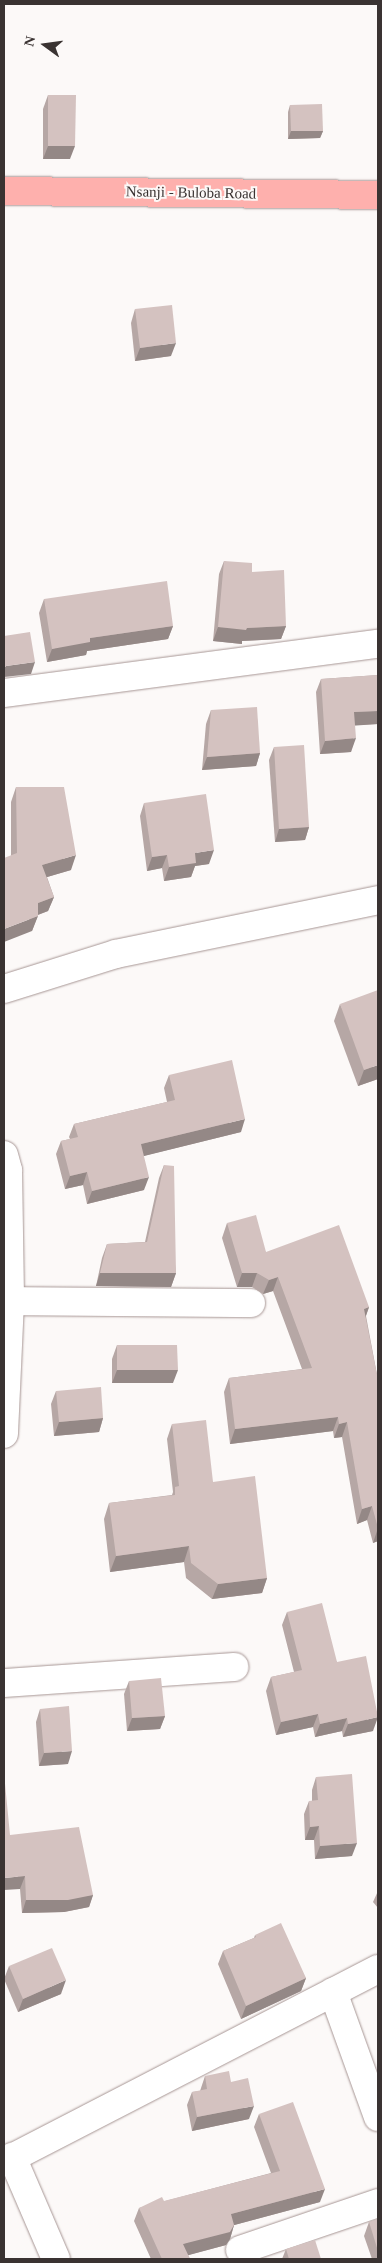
<!DOCTYPE html>
<html>
<head>
<meta charset="utf-8">
<style>
	body { margin:0 }
	#map { position:relative; width:382px; height:2263px; overflow:hidden; background:#fcf9f8; font-family:"Times New Roman",serif }
	div>[style] { position:absolute }
	[style*='--x'] { left:calc(var(--x)*1px); top:calc(var(--y)*1px); width:calc(var(--w)*1px); rotate:calc(var(--a)*1deg) }
	.roads { filter:drop-shadow(0 0 1px #a79694) drop-shadow(0 0 1px #a79694) }
	.minor>* { height:28px; margin:-14px; padding:0 14px; transform-origin:14px; border-radius:14px; background:#fff }
	.major>* { height:28px; margin:-14px; padding:0 14px; transform-origin:14px; border-radius:14px; background:#feb0ad }
	.wall>* { inset:0; background:#b6a7a5 }
	.shaded-wall>* { inset:0; background:#948886 }
	.building>* { inset:0; background:#d4c2c0 }
	span { translate:-50% -50%; white-space:nowrap; text-align:center; line-height:1.15; -webkit-text-stroke:4px #fcf9f8; paint-order:stroke }
	.street-label { font-size:15px; color:#3a3332 }
	.frame { position:absolute; inset:0; border:5px solid #3a3332; pointer-events:none }
	.north { position:absolute; left:20px; top:20px; width:50px; height:50px; -webkit-text-stroke:4px #fcf9f8; paint-order:stroke; rotate:284deg; font-size:14px; font-weight:700; line-height:20px; text-align:center; color:#3a3332 }
	.north::after { content:''; display:block; margin:auto; width:18px; height:22px; background:#3a3332; clip-path:polygon(50% 0,100% 100%,50% 72%,0 100%) }
</style>
</head>
<body>
<div id="map">
	<div class="roads">
		<div class="minor">
			<i style="--x:4;--y:693;--w:377;--a:-7.5"></i>
			<i style="--x:4;--y:989;--w:117;--a:-17.4"></i>
			<i style="--x:116;--y:954;--w:268;--a:-11.6"></i>
			<i style="--x:4;--y:1155;--w:16;--a:75"></i>
			<i style="--x:8;--y:1170;--w:131;--a:89.1"></i>
			<i style="--x:10;--y:1301;--w:133;--a:92.6"></i>
			<i style="--x:10;--y:1301;--w:241;--a:0.5"></i>
			<i style="--x:4;--y:1683;--w:231;--a:-4"></i>
			<i style="--x:333;--y:1992;--w:133;--a:70.2"></i>
			<i style="--x:12;--y:2157;--w:111;--a:66.7"></i>
			<i style="--x:4;--y:2162;--w:421;--a:-27.3"></i>
			<i style="--x:240;--y:2250;--w:146;--a:-18.8"></i>
		</div>
		<div class="major">
			<i style="--x:4;--y:191;--w:374;--a:0.6"></i>
		</div>
	</div>
	<div class="wall">
		<i style="clip-path:polygon(48px 95px,70px 159px,43px 159px,43px 109px)"></i>
		<i style="clip-path:polygon(290px 105px,323px 131px,320px 138px,288px 139px,288px 112px)"></i>
		<i style="clip-path:polygon(135px 309px,171px 356px,135px 361px,131px 323px)"></i>
		<i style="clip-path:polygon(224px 561px,252px 572px,286px 626px,281px 639px,242px 641px,242px 644px,213px 641px,219px 574px)"></i>
		<i style="clip-path:polygon(44px 599px,173px 626px,168px 639px,87px 651px,86px 655px,47px 662px,39px 613px)"></i>
		<i style="clip-path:polygon(378px 675px,378px 724px,355px 725px,351px 752px,320px 754px,316px 692px,321px 679px)"></i>
		<i style="clip-path:polygon(211px 710px,260px 753px,256px 766px,202px 770px,206px 724px)"></i>
		<i style="clip-path:polygon(274px 747px,309px 827px,305px 840px,275px 842px,269px 760px)"></i>
		<i style="clip-path:polygon(16px 787px,71px 870px,47px 877px,54px 897px,48px 911px,38px 915px,32px 931px,11px 855px,11px 802px)"></i>
		<i style="clip-path:polygon(144px 803px,209px 864px,195px 866px,191px 877px,164px 881px,162px 868px,147px 871px,140px 816px)"></i>
		<i style="clip-path:polygon(340px 1004px,378px 1079px,358px 1086px,334px 1021px)"></i>
		<i style="clip-path:polygon(169px 1075px,241px 1132px,143px 1156px,144px 1190px,87px 1204px,83px 1185px,65px 1189px,56px 1154px,61px 1141px,70px 1139px,69px 1137px,74px 1124px,167px 1102px,164px 1088px)"></i>
		<i style="clip-path:polygon(164px 1165px,176px 1273px,171px 1287px,96px 1286px,102px 1258px,107px 1244px,145px 1242px,159px 1178px)"></i>
		<i style="clip-path:polygon(227px 1223px,266px 1252px,369px 1307px,366px 1316px,378px 1380px,378px 1541px,373px 1543px,367px 1520px,357px 1524px,342px 1437px,334px 1438px,333px 1431px,230px 1444px,224px 1392px,229px 1378px,302px 1369px,273px 1291px,263px 1294px,252px 1287px,237px 1287px,222px 1238px)"></i>
		<i style="clip-path:polygon(117px 1345px,173px 1383px,112px 1383px,112px 1359px)"></i>
		<i style="clip-path:polygon(56px 1391px,103px 1418px,99px 1432px,54px 1436px,51px 1404px)"></i>
		<i style="clip-path:polygon(172px 1424px,213px 1482px,267px 1578px,262px 1593px,212px 1599px,186px 1578px,184px 1562px,110px 1572px,104px 1519px,109px 1503px,172px 1495px,173px 1492px,167px 1439px)"></i>
		<i style="clip-path:polygon(287px 1612px,337px 1662px,373px 1731px,343px 1737px,342px 1731px,315px 1737px,313px 1727px,276px 1735px,266px 1691px,271px 1677px,294px 1672px,282px 1625px)"></i>
		<i style="clip-path:polygon(129px 1681px,165px 1716px,160px 1729px,127px 1731px,124px 1694px)"></i>
		<i style="clip-path:polygon(40px 1709px,68px 1764px,39px 1766px,36px 1722px)"></i>
		<i style="clip-path:polygon(316px 1777px,352px 1856px,315px 1859px,314px 1840px,305px 1840px,304px 1814px,309px 1801px,312px 1801px,312px 1790px)"></i>
		<i style="clip-path:polygon(10px 1835px,93px 1895px,89px 1907px,64px 1912px,22px 1913px,20px 1889px)"></i>
		<i style="clip-path:polygon(378px 1891px,378px 1908px,373px 1902px)"></i>
		<i style="clip-path:polygon(255px 1935px,306px 1978px,301px 1991px,241px 2019px,218px 1964px,223px 1951px,254px 1938px)"></i>
		<i style="clip-path:polygon(9px 1966px,61px 1994px,18px 2012px,4px 1979px)"></i>
		<i style="clip-path:polygon(205px 2076px,231px 2082px,249px 2119px,192px 2131px,187px 2105px,192px 2092px,200px 2091px)"></i>
		<i style="clip-path:polygon(259px 2114px,320px 2202px,234px 2225px,230px 2239px,226px 2245px,188px 2255px,190px 2259px,151px 2259px,134px 2221px,139px 2208px,271px 2173px,254px 2127px)"></i>
		<i style="clip-path:polygon(378px 2219px,378px 2259px,372px 2259px,364px 2236px,369px 2222px)"></i>
		<i style="clip-path:polygon(286px 2249px,321px 2259px,282px 2259px)"></i>
	</div>
	<div class="shaded-wall">
		<i style="clip-path:polygon(291px 131px,323px 131px,320px 138px,288px 139px)"></i>
		<i style="clip-path:polygon(48px 146px,75px 146px,70px 159px,43px 159px)"></i>
		<i style="clip-path:polygon(176px 343px,171px 356px,135px 361px,140px 348px)"></i>
		<i style="clip-path:polygon(173px 626px,168px 639px,87px 651px,86px 655px,47px 662px,52px 649px,90px 638px)"></i>
		<i style="clip-path:polygon(286px 626px,281px 639px,242px 641px,242px 644px,213px 641px,218px 627px,247px 628px)"></i>
		<i style="clip-path:polygon(35px 662px,31px 674px,4px 677px,4px 668px,6px 666px)"></i>
		<i style="clip-path:polygon(378px 711px,378px 724px,349px 726px,354px 712px)"></i>
		<i style="clip-path:polygon(356px 738px,351px 752px,320px 754px,325px 741px)"></i>
		<i style="clip-path:polygon(260px 753px,256px 766px,202px 770px,207px 757px)"></i>
		<i style="clip-path:polygon(309px 827px,305px 840px,275px 842px,279px 829px)"></i>
		<i style="clip-path:polygon(214px 850px,209px 864px,195px 866px,191px 877px,164px 881px,169px 867px,195px 853px)"></i>
		<i style="clip-path:polygon(76px 855px,71px 870px,37px 880px,42px 865px)"></i>
		<i style="clip-path:polygon(167px 855px,162px 868px,147px 871px,152px 857px)"></i>
		<i style="clip-path:polygon(54px 897px,48px 911px,32px 917px,38px 903px)"></i>
		<i style="clip-path:polygon(38px 916px,32px 931px,4px 942px,4px 929px)"></i>
		<i style="clip-path:polygon(378px 1065px,378px 1079px,358px 1086px,364px 1070px)"></i>
		<i style="clip-path:polygon(245px 1119px,241px 1132px,136px 1158px,141px 1144px)"></i>
		<i style="clip-path:polygon(87px 1172px,83px 1185px,65px 1189px,70px 1176px)"></i>
		<i style="clip-path:polygon(149px 1177px,144px 1190px,87px 1204px,92px 1191px)"></i>
		<i style="clip-path:polygon(100px 1273px,176px 1273px,171px 1287px,96px 1286px)"></i>
		<i style="clip-path:polygon(242px 1273px,257px 1273px,252px 1287px,237px 1287px)"></i>
		<i style="clip-path:polygon(278px 1277px,273px 1291px,263px 1294px,269px 1280px)"></i>
		<i style="clip-path:polygon(369px 1307px,364px 1321px,364px 1309px)"></i>
		<i style="clip-path:polygon(117px 1370px,178px 1370px,173px 1383px,112px 1383px)"></i>
		<i style="clip-path:polygon(338px 1417px,333px 1431px,230px 1444px,235px 1429px)"></i>
		<i style="clip-path:polygon(103px 1418px,99px 1432px,54px 1436px,59px 1422px)"></i>
		<i style="clip-path:polygon(347px 1422px,342px 1437px,334px 1438px,339px 1424px)"></i>
		<i style="clip-path:polygon(372px 1506px,367px 1520px,357px 1524px,362px 1509px)"></i>
		<i style="clip-path:polygon(378px 1528px,378px 1541px,373px 1543px)"></i>
		<i style="clip-path:polygon(189px 1546px,184px 1562px,110px 1572px,116px 1556px)"></i>
		<i style="clip-path:polygon(267px 1578px,262px 1593px,212px 1599px,218px 1584px)"></i>
		<i style="clip-path:polygon(318px 1714px,313px 1727px,276px 1735px,281px 1722px)"></i>
		<i style="clip-path:polygon(165px 1716px,160px 1729px,127px 1731px,132px 1718px)"></i>
		<i style="clip-path:polygon(378px 1717px,373px 1731px,343px 1737px,348px 1724px)"></i>
		<i style="clip-path:polygon(347px 1718px,342px 1731px,315px 1737px,320px 1724px)"></i>
		<i style="clip-path:polygon(72px 1751px,68px 1764px,39px 1766px,44px 1753px)"></i>
		<i style="clip-path:polygon(319px 1826px,314px 1840px,305px 1840px,310px 1827px)"></i>
		<i style="clip-path:polygon(357px 1843px,352px 1856px,315px 1859px,320px 1846px)"></i>
		<i style="clip-path:polygon(25px 1876px,20px 1889px,4px 1890px,4px 1878px)"></i>
		<i style="clip-path:polygon(93px 1895px,89px 1907px,64px 1912px,22px 1913px,26px 1900px)"></i>
		<i style="clip-path:polygon(306px 1978px,301px 1991px,241px 2019px,246px 2006px)"></i>
		<i style="clip-path:polygon(66px 1980px,61px 1994px,18px 2012px,23px 1999px)"></i>
		<i style="clip-path:polygon(254px 2106px,249px 2119px,192px 2131px,197px 2117px)"></i>
		<i style="clip-path:polygon(325px 2189px,320px 2202px,227px 2227px,231px 2214px)"></i>
		<i style="clip-path:polygon(234px 2225px,230px 2239px,226px 2245px,178px 2258px,183px 2244px)"></i>
	</div>
	<div class="building">
		<i style="clip-path:polygon(48px 95px,76px 95px,75px 146px,48px 146px)"></i>
		<i style="clip-path:polygon(322px 104px,323px 131px,291px 131px,290px 105px)"></i>
		<i style="clip-path:polygon(172px 305px,176px 343px,140px 348px,135px 309px)"></i>
		<i style="clip-path:polygon(224px 561px,252px 563px,252px 572px,284px 570px,286px 626px,247px 628px,246px 630px,218px 627px)"></i>
		<i style="clip-path:polygon(167px 581px,173px 626px,90px 638px,90px 642px,52px 649px,44px 599px)"></i>
		<i style="clip-path:polygon(30px 632px,35px 662px,6px 666px,4px 668px,4px 636px)"></i>
		<i style="clip-path:polygon(378px 675px,378px 711px,354px 712px,356px 738px,325px 741px,321px 679px)"></i>
		<i style="clip-path:polygon(257px 707px,260px 753px,207px 757px,211px 710px)"></i>
		<i style="clip-path:polygon(304px 745px,309px 827px,279px 829px,274px 747px)"></i>
		<i style="clip-path:polygon(16px 787px,64px 787px,76px 855px,42px 865px,54px 897px,38px 903px,38px 916px,4px 929px,4px 858px,17px 853px)"></i>
		<i style="clip-path:polygon(206px 794px,214px 850px,195px 853px,196px 863px,169px 867px,167px 855px,152px 857px,144px 803px)"></i>
		<i style="clip-path:polygon(378px 990px,378px 1065px,364px 1070px,340px 1004px)"></i>
		<i style="clip-path:polygon(232px 1060px,245px 1119px,141px 1144px,149px 1177px,92px 1191px,87px 1172px,70px 1176px,61px 1141px,78px 1137px,74px 1124px,175px 1100px,169px 1075px)"></i>
		<i style="clip-path:polygon(164px 1165px,174px 1166px,176px 1273px,100px 1273px,107px 1244px,147px 1242px)"></i>
		<i style="clip-path:polygon(256px 1215px,266px 1252px,339px 1225px,369px 1307px,364px 1309px,378px 1380px,378px 1528px,372px 1506px,362px 1509px,347px 1422px,339px 1424px,338px 1417px,235px 1429px,229px 1378px,312px 1368px,278px 1277px,269px 1280px,257px 1273px,242px 1273px,227px 1223px)"></i>
		<i style="clip-path:polygon(117px 1345px,177px 1345px,178px 1370px,117px 1370px)"></i>
		<i style="clip-path:polygon(101px 1387px,103px 1418px,59px 1422px,56px 1391px)"></i>
		<i style="clip-path:polygon(206px 1420px,213px 1482px,255px 1476px,267px 1578px,218px 1584px,191px 1563px,189px 1546px,116px 1556px,109px 1503px,175px 1495px,175px 1487px,179px 1486px,172px 1424px)"></i>
		<i style="clip-path:polygon(322px 1603px,337px 1662px,366px 1656px,378px 1717px,348px 1724px,347px 1718px,320px 1724px,318px 1714px,281px 1722px,271px 1677px,302px 1670px,287px 1612px)"></i>
		<i style="clip-path:polygon(161px 1678px,165px 1716px,132px 1718px,129px 1681px)"></i>
		<i style="clip-path:polygon(69px 1706px,72px 1751px,44px 1753px,40px 1709px)"></i>
		<i style="clip-path:polygon(4px 1773px,10px 1835px,79px 1827px,93px 1895px,68px 1900px,26px 1900px,25px 1876px,4px 1878px)"></i>
		<i style="clip-path:polygon(352px 1774px,357px 1843px,320px 1846px,319px 1826px,310px 1827px,309px 1801px,318px 1800px,316px 1777px)"></i>
		<i style="clip-path:polygon(281px 1923px,306px 1978px,246px 2006px,223px 1951px,256px 1937px,255px 1935px)"></i>
		<i style="clip-path:polygon(52px 1948px,66px 1980px,23px 1999px,9px 1966px)"></i>
		<i style="clip-path:polygon(229px 2071px,231px 2082px,248px 2078px,254px 2106px,197px 2117px,192px 2092px,207px 2089px,205px 2076px)"></i>
		<i style="clip-path:polygon(293px 2102px,325px 2189px,231px 2214px,234px 2225px,230px 2232px,183px 2244px,190px 2259px,162px 2259px,139px 2208px,162px 2197px,164px 2201px,280px 2171px,259px 2114px)"></i>
		<i style="clip-path:polygon(378px 2219px,378px 2251px,369px 2222px)"></i>
		<i style="clip-path:polygon(315px 2240px,321px 2259px,289px 2259px,286px 2249px)"></i>
	</div>
	<div class="street-label">
		<span style="left:191px;top:193px;rotate:1deg">Nsanji - Buloba Road</span>
	</div>
	<div class="frame"></div>
	<div class="north">N</div>
</div>
</body>
</html>
